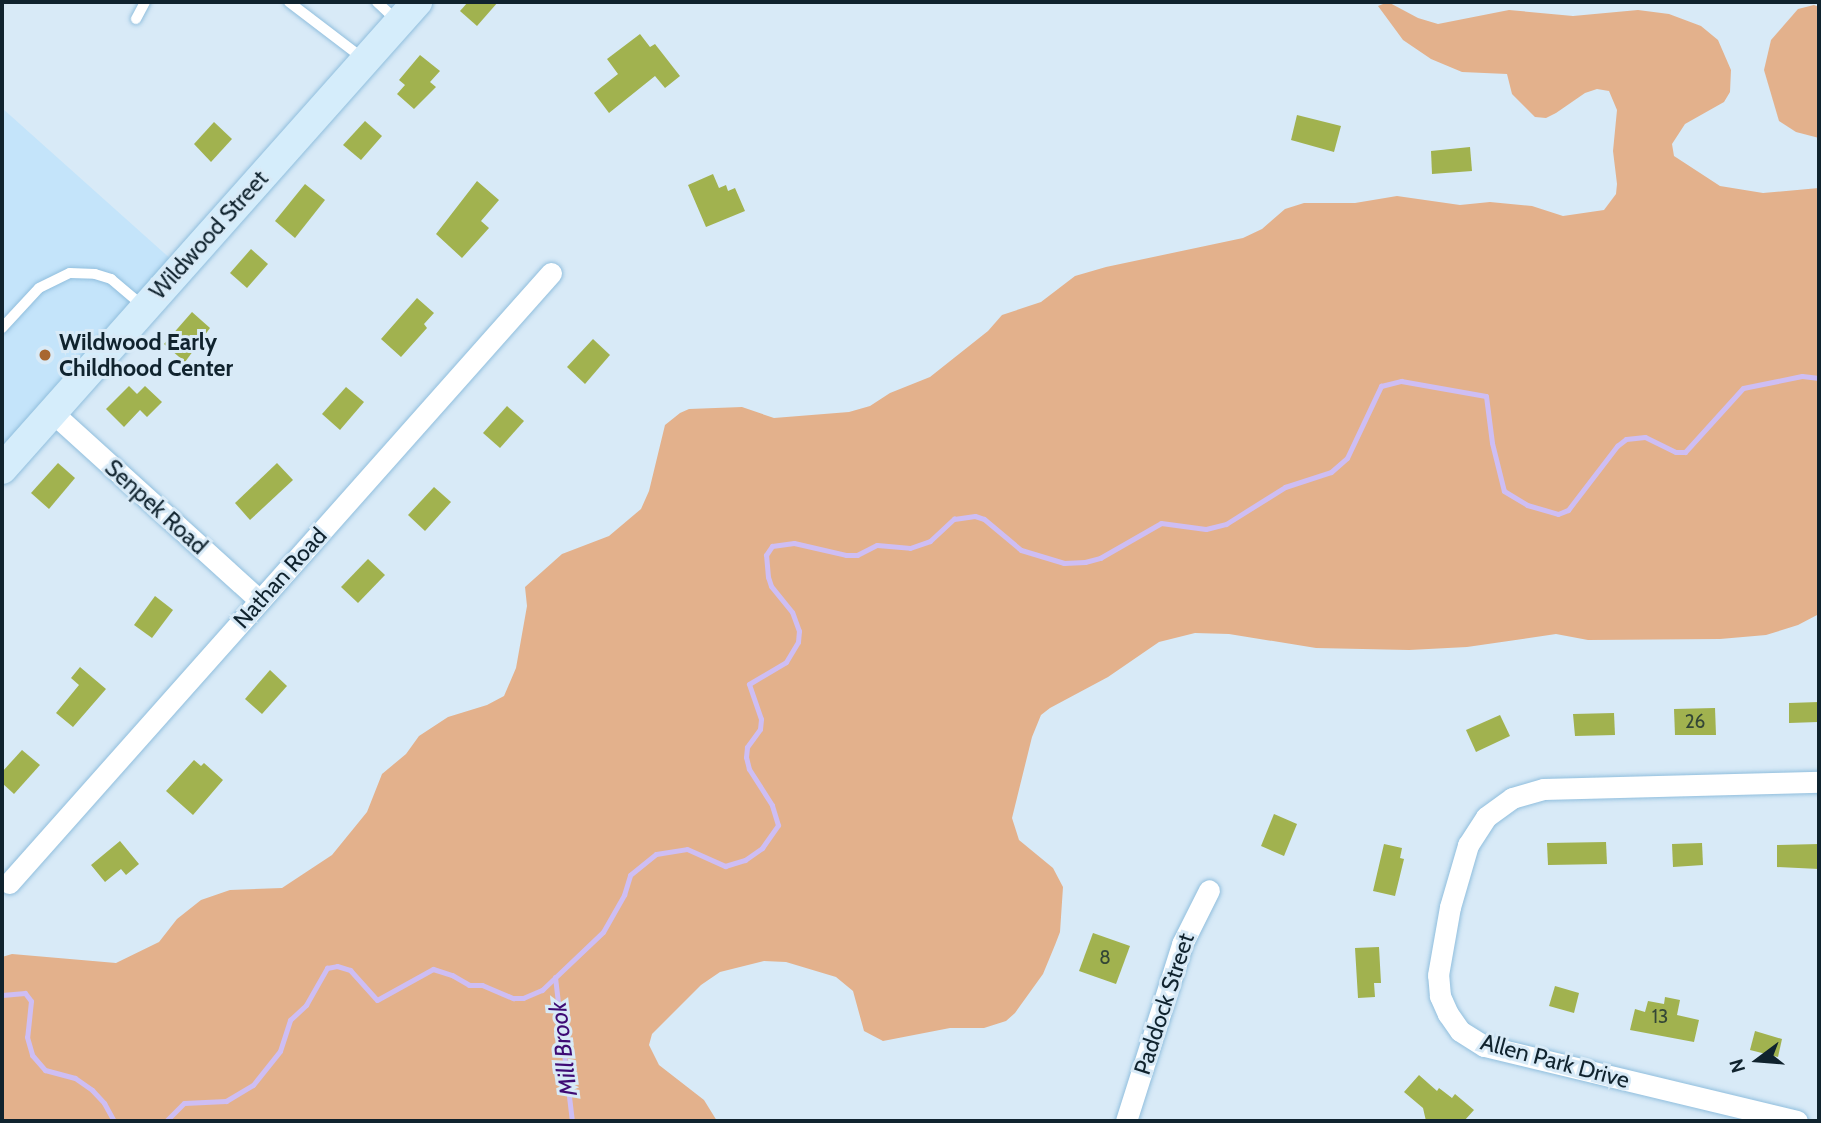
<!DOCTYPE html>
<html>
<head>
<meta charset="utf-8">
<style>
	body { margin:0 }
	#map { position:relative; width:1821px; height:1123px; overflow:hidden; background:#d8eaf7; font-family:Cabin,sans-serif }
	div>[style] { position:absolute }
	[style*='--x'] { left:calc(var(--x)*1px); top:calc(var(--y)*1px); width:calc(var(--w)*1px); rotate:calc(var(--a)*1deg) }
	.built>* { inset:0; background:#c4e4fa }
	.green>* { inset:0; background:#e3b18c }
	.stream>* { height:5px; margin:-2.5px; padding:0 2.5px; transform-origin:2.5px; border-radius:2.5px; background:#cebef4 }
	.building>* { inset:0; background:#a1b24f }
	.roads { filter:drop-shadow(0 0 2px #90bedd) drop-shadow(0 0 2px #90bedd) }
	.lane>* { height:10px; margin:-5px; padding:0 5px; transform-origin:5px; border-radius:5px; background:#fff }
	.street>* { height:21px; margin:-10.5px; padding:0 10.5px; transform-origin:10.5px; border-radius:10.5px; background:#fff }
	.secondary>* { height:30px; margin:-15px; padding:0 15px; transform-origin:15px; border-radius:15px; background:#d5edfb }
	.dots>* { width:19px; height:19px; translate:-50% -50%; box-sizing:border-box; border:4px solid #d8eaf7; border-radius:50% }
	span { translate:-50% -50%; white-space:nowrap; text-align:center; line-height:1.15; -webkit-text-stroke:6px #d8eaf7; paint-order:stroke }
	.number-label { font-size:19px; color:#344736 }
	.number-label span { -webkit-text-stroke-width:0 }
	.street-label { font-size:23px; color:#10232e }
	.poi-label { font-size:23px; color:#10232e; font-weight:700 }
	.left { translate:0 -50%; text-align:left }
	.water-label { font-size:24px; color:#3e0b74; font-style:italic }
	.frame { position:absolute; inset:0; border:4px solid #10232e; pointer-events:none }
	.north { position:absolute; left:1723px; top:1025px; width:70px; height:70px; -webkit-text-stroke:5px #d8eaf7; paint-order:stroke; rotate:254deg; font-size:19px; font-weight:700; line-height:28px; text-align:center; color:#10232e }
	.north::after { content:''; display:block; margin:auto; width:24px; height:32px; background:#10232e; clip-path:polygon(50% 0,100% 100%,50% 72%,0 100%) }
</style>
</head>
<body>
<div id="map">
	<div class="built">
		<i style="clip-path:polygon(2px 108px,173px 261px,2px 448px)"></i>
	</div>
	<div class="green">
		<i style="clip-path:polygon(1388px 2px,1418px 18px,1438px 24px,1509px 10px,1573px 16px,1638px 10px,1669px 14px,1701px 26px,1718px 40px,1731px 70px,1730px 92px,1724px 102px,1685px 124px,1672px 144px,1674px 156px,1720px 186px,1763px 193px,1819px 188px,1819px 614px,1798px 625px,1766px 635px,1720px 639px,1588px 640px,1556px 634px,1467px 647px,1409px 650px,1316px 648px,1229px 634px,1195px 633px,1159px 642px,1108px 677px,1050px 708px,1041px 715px,1032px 737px,1012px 818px,1019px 840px,1053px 868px,1063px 887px,1060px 932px,1055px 945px,1043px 974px,1015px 1013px,1006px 1021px,984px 1028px,950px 1028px,883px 1041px,864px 1031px,853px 991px,836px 977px,786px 962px,764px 961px,720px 972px,701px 985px,652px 1034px,649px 1045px,659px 1065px,704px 1100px,717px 1121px,2px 1121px,2px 957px,12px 954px,116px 963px,159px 942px,177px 919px,201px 900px,230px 890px,282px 888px,332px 855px,367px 812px,382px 774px,406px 754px,419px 736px,448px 717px,487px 705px,504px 696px,516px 668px,527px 606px,525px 587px,562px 554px,609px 536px,641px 509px,649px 491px,665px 425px,680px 413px,689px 409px,742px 407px,774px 418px,849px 412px,870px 406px,890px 393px,930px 377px,988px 331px,1002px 315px,1041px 302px,1075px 276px,1106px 267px,1243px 238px,1262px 229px,1285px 209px,1304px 203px,1355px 203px,1397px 196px,1460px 205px,1490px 202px,1532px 206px,1563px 216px,1604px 210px,1616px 194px,1617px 184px,1613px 151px,1617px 110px,1609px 91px,1597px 89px,1585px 93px,1556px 113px,1546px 118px,1535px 117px,1512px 94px,1507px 74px,1462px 72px,1431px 59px,1403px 40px,1378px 6px)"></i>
		<i style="clip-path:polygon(1814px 5px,1819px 7px,1819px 138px,1796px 132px,1779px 121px,1764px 70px,1771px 40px,1798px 9px)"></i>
	</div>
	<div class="stream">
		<i style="--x:555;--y:977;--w:145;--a:83.3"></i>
		<i style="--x:2;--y:995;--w:23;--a:-5"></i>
		<i style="--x:25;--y:993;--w:10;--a:53"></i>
		<i style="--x:31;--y:1001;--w:36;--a:96"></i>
		<i style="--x:27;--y:1037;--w:19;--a:74"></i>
		<i style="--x:32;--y:1055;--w:20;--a:49"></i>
		<i style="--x:45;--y:1070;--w:31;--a:15"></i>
		<i style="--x:75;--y:1078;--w:21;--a:35"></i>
		<i style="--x:92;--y:1090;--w:18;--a:47"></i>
		<i style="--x:104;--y:1103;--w:21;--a:61"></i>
		<i style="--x:166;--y:1121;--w:25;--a:-45"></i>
		<i style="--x:184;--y:1103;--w:42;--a:-2.7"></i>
		<i style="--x:226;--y:1101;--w:31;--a:-31"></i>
		<i style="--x:253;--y:1085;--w:43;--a:-51.5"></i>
		<i style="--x:280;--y:1051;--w:33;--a:-72"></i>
		<i style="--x:290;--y:1020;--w:22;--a:-43"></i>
		<i style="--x:306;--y:1005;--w:43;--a:-60.4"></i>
		<i style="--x:327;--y:968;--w:10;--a:-11"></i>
		<i style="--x:337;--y:966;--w:14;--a:17"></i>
		<i style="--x:350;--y:970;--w:40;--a:48"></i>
		<i style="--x:377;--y:1000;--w:64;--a:-29"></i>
		<i style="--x:433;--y:969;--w:20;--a:18"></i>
		<i style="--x:452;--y:975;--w:20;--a:30"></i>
		<i style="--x:469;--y:985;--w:13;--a:0"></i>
		<i style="--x:482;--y:985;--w:34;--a:23"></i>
		<i style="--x:513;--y:998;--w:10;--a:0"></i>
		<i style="--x:523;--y:998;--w:21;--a:-23"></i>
		<i style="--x:542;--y:990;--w:84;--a:-43.6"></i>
		<i style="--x:603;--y:932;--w:43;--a:-60.4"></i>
		<i style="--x:624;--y:895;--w:21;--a:-73"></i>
		<i style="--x:630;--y:875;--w:33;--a:-39"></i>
		<i style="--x:656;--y:854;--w:31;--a:-9"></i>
		<i style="--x:687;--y:849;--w:42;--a:24.1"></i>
		<i style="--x:725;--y:866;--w:21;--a:-17"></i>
		<i style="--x:745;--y:860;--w:21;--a:-35"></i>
		<i style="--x:762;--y:848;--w:28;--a:-55"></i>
		<i style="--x:778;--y:825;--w:21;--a:-107"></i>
		<i style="--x:772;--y:805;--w:43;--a:-122.6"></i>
		<i style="--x:749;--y:769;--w:12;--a:-104"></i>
		<i style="--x:746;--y:757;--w:10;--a:-84"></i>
		<i style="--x:747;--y:747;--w:22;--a:-54"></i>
		<i style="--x:760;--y:729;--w:10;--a:-84"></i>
		<i style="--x:761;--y:719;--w:37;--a:-109"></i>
		<i style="--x:749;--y:684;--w:43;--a:-30.7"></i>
		<i style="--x:786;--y:662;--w:23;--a:-59"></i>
		<i style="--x:798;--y:642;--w:11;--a:-85"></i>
		<i style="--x:799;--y:631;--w:20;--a:-110"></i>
		<i style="--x:792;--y:612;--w:33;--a:-129"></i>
		<i style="--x:771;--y:586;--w:9;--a:-108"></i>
		<i style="--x:768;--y:577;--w:22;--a:-95"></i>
		<i style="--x:766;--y:555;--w:11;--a:-56"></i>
		<i style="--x:772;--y:546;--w:22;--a:-8"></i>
		<i style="--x:794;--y:543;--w:53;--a:13"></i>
		<i style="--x:846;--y:555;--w:11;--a:0"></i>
		<i style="--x:857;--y:555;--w:22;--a:-27"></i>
		<i style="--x:877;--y:545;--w:33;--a:5"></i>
		<i style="--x:910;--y:548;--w:21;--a:-19"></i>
		<i style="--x:930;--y:541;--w:33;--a:-43"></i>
		<i style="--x:954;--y:519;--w:21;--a:-8"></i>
		<i style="--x:975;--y:516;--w:9;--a:18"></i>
		<i style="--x:984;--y:519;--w:48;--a:40"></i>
		<i style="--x:1021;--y:550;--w:45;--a:16.8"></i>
		<i style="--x:1064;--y:563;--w:21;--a:-3"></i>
		<i style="--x:1085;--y:562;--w:16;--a:-15"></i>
		<i style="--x:1100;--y:558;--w:70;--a:-29.8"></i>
		<i style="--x:1161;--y:523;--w:45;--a:7.6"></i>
		<i style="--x:1206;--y:529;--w:21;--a:-14"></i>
		<i style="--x:1226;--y:524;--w:70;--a:-32.1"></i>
		<i style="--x:1285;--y:487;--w:48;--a:-18.1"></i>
		<i style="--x:1331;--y:472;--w:21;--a:-41"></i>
		<i style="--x:1347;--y:458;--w:80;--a:-64.7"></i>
		<i style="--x:1381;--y:386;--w:21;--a:-14"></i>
		<i style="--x:1401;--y:381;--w:86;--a:10"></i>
		<i style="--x:1486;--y:396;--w:47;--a:82.7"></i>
		<i style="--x:1492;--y:443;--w:49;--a:76"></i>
		<i style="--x:1504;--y:491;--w:27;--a:31"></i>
		<i style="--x:1527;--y:505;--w:32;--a:16"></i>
		<i style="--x:1558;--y:514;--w:11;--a:-22"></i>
		<i style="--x:1568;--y:510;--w:81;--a:-52.6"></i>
		<i style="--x:1617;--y:446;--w:11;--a:-38"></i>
		<i style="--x:1626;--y:439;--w:19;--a:-6"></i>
		<i style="--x:1645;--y:437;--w:34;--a:26"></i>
		<i style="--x:1676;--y:452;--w:9;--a:0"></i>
		<i style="--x:1685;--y:452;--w:86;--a:-47.8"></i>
		<i style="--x:1743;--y:388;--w:60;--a:-11.5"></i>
		<i style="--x:1802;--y:376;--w:17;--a:7"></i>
	</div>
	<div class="building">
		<i style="clip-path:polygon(468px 2px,498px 2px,477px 26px,460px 11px)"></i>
		<i style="clip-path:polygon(640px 34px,650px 47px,655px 44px,680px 76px,665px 88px,655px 76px,609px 113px,594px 93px,618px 74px,607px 59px)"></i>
		<i style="clip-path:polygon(420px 55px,440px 71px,430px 82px,436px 87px,414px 109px,397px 94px,405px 85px,399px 80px)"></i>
		<i style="clip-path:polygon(1297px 115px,1341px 126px,1334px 152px,1291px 140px)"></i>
		<i style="clip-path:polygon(365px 121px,382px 136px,361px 160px,343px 145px)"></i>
		<i style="clip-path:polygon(214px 122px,232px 139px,211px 162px,194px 144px)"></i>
		<i style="clip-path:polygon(1470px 147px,1472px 171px,1432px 174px,1431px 151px)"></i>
		<i style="clip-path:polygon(713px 174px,719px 188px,726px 185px,728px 191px,735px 188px,745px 211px,706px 227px,688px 185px)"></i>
		<i style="clip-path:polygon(477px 181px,499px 200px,481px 221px,489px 228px,462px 258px,436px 234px)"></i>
		<i style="clip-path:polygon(305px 184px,325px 200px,295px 238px,275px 221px)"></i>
		<i style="clip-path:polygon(251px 249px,268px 264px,247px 288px,230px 273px)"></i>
		<i style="clip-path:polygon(417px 298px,434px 313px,424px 324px,427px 328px,401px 357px,381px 339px)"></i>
		<i style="clip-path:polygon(192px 312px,210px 328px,185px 362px,164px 344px)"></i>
		<i style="clip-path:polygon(593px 339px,610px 355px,585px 384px,567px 367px)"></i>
		<i style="clip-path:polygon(129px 386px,137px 394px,145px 386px,162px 402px,147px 417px,140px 410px,124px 427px,106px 409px)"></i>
		<i style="clip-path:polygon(346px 387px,364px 402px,340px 430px,322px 414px)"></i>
		<i style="clip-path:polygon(507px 406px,524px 421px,500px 448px,483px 433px)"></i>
		<i style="clip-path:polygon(58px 463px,75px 478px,49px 509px,31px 493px)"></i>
		<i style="clip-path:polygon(277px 463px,293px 480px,250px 520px,235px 503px)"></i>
		<i style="clip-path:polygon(434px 487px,451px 502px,425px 531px,408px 515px)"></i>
		<i style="clip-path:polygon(368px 559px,385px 575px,358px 603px,341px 587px)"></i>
		<i style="clip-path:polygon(155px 596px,173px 610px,152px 638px,134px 625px)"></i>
		<i style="clip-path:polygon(80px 667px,106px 689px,73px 727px,56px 713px,79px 685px,71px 678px)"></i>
		<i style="clip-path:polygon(270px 670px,287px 686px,262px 714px,245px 699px)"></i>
		<i style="clip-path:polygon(1819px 702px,1818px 722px,1789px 723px,1789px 703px)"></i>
		<i style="clip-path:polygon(1715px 708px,1716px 735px,1675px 735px,1674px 709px)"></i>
		<i style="clip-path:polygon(1614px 713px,1615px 735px,1575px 736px,1573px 714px)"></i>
		<i style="clip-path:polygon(1500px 715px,1510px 736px,1476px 752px,1466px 730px)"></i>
		<i style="clip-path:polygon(22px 750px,40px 765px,14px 794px,2px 783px,2px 772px)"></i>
		<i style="clip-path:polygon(194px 760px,201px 766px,204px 763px,223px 780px,193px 815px,166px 791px)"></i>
		<i style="clip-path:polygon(1274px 814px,1297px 824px,1284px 856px,1261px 846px)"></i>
		<i style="clip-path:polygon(120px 841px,139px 864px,126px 875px,121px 869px,105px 882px,91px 865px)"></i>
		<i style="clip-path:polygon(1606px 842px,1607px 864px,1548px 865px,1547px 843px)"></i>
		<i style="clip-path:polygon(1702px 843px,1703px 865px,1673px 867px,1672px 844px)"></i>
		<i style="clip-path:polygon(1384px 844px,1402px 848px,1400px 858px,1404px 859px,1395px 896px,1373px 891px)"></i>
		<i style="clip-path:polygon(1819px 844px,1819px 869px,1777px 867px,1777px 845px)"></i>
		<i style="clip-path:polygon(1093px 933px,1130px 946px,1116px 984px,1079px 971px)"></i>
		<i style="clip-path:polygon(1379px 947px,1381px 983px,1374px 983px,1375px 997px,1358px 998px,1355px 948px)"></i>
		<i style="clip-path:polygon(1555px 986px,1579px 993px,1574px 1013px,1549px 1006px)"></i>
		<i style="clip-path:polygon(1665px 997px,1680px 1000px,1677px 1015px,1699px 1020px,1694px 1042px,1630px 1030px,1635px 1009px,1645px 1012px,1648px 1001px,1664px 1004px)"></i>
		<i style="clip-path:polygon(1755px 1031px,1782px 1039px,1778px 1057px,1750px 1050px)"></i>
		<i style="clip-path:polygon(1419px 1075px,1437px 1091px,1439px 1088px,1452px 1098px,1455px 1094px,1474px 1110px,1464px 1121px,1426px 1121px,1423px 1108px,1404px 1092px)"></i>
	</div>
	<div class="roads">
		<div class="lane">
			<i style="--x:289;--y:2;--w:96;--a:37.3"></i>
			<i style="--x:377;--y:2;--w:26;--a:43"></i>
			<i style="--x:136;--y:19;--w:19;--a:-62"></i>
			<i style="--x:2;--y:328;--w:54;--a:-47.2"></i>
			<i style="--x:39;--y:288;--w:34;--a:-26"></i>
			<i style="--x:70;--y:273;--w:25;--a:2"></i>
			<i style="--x:95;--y:274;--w:17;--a:17"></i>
			<i style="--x:111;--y:279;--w:42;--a:40.2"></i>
		</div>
		<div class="street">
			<i style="--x:53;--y:413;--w:278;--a:42.2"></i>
			<i style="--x:9;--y:883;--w:816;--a:-48.38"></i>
			<i style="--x:1126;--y:1121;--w:186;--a:-72.4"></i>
			<i style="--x:1182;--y:944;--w:60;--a:-63.4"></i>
			<i style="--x:1797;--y:1121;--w:322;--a:-166.5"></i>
			<i style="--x:1484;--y:1046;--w:28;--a:-148"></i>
			<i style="--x:1460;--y:1031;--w:21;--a:-125"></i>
			<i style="--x:1448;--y:1014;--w:20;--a:-114"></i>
			<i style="--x:1440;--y:996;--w:21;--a:-95"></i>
			<i style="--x:1438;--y:975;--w:69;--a:-80"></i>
			<i style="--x:1450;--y:907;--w:65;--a:-73.8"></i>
			<i style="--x:1468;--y:845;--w:33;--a:-57"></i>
			<i style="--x:1486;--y:817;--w:32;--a:-36"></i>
			<i style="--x:1512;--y:798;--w:33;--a:-16"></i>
			<i style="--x:1544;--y:789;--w:275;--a:-1.5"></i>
		</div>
		<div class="secondary">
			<i style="--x:2;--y:469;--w:625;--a:-48.37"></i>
		</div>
	</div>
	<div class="dots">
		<i style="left:45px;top:355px;background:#a86731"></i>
	</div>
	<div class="number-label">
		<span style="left:1695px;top:722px">26</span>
		<span style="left:1105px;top:958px">8</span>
		<span style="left:1660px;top:1017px">13</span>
	</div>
	<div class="street-label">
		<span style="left:209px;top:235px;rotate:-48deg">Wildwood Street</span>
		<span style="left:156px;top:507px;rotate:42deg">Senpek Road</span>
		<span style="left:280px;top:578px;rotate:-48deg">Nathan Road</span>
		<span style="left:1164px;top:1004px;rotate:-72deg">Paddock Street</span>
		<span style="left:1555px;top:1061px;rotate:15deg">Allen Park Drive</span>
	</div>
	<div class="poi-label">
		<span class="left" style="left:59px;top:355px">Wildwood Early<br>Childhood Center</span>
	</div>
	<div class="water-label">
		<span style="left:563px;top:1049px;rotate:-97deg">Mill Brook</span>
	</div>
	<div class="frame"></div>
	<div class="north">N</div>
</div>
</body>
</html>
